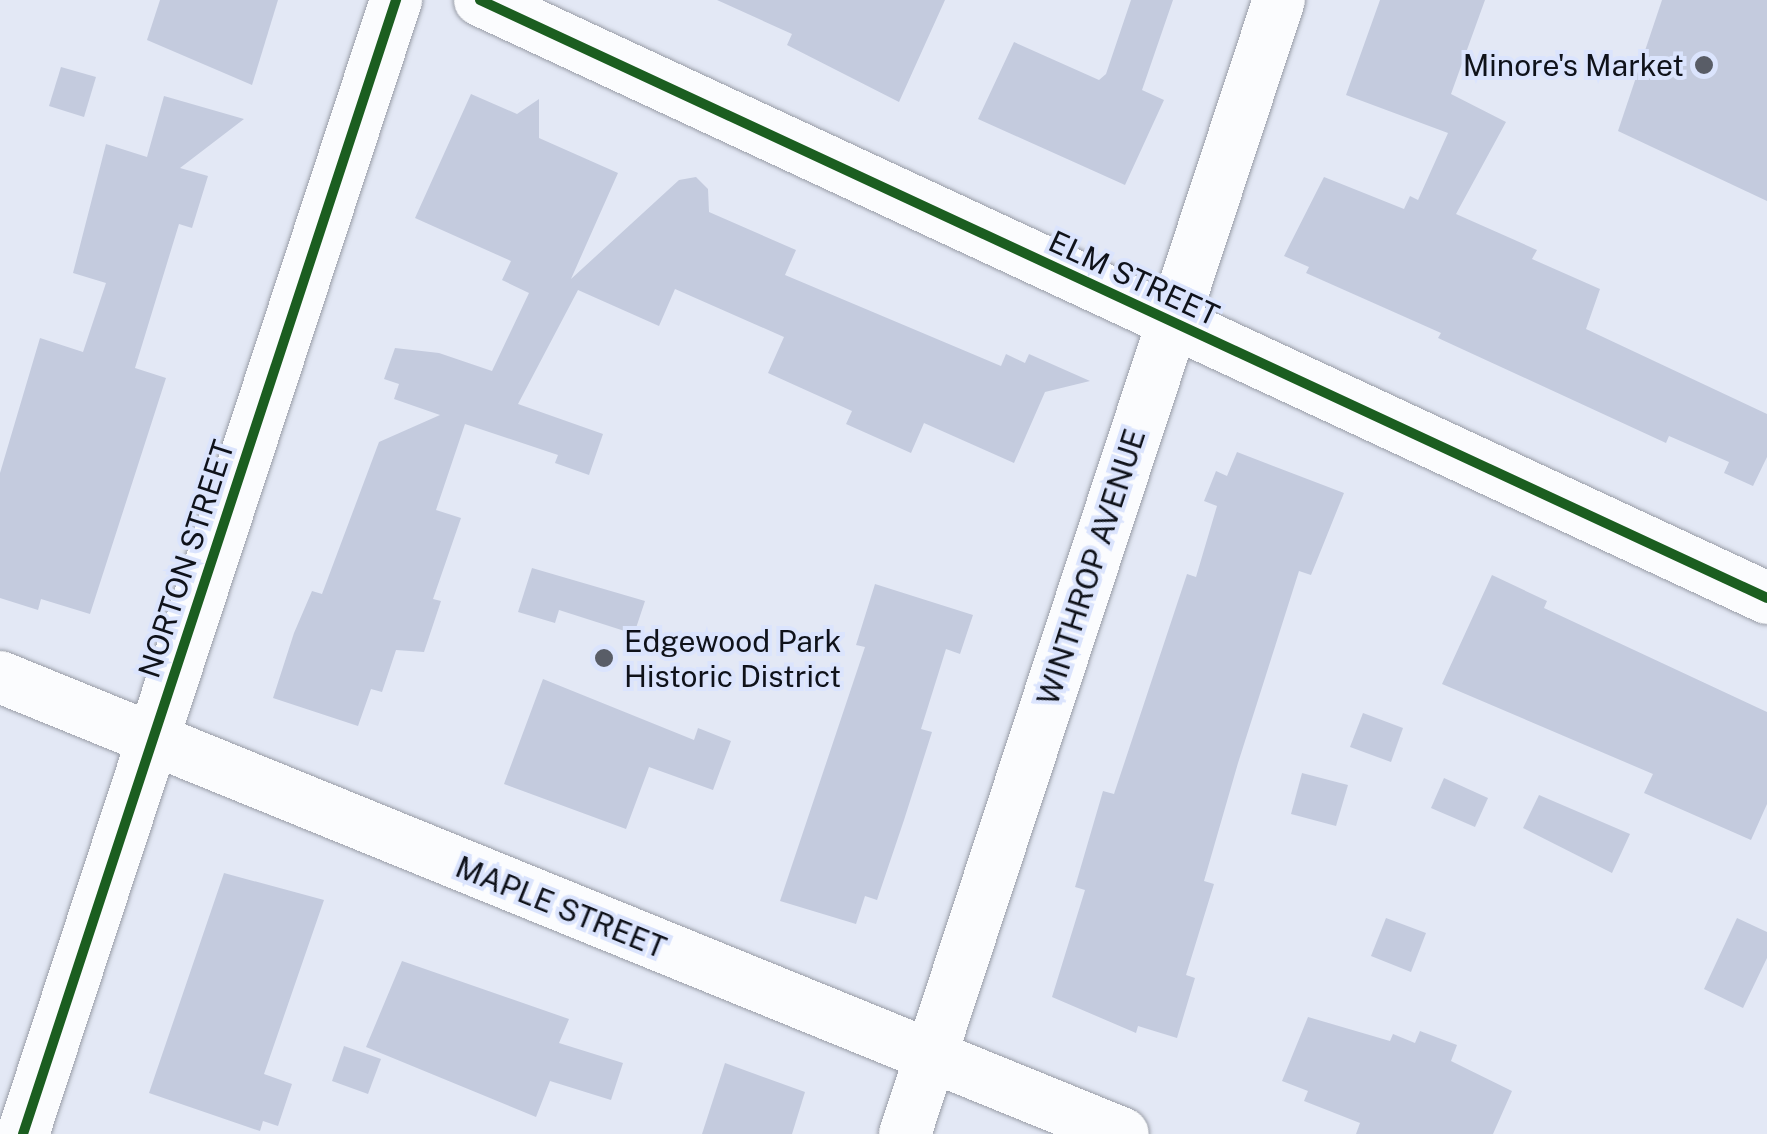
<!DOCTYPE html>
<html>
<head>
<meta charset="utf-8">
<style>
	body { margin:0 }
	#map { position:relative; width:1767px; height:1134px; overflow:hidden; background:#e3e8f5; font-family:"Public Sans",sans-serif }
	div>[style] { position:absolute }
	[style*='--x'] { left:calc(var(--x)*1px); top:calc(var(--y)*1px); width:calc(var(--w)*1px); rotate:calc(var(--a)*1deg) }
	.building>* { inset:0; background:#c4cbde }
	.roads { filter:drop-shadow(0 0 2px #999da7) drop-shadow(0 0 2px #999da7) }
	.minor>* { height:52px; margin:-26px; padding:0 26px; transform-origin:26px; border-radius:26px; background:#fbfcfe }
	.cycleway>* { height:10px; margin:-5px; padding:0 5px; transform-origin:5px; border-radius:5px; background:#1b5e20 }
	.dots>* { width:28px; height:28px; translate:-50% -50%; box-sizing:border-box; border:5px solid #dbe4fd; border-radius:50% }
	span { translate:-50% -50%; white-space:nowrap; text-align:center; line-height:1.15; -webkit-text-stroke:8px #dbe4fd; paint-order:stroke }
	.poi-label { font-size:30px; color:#0f121a }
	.right { translate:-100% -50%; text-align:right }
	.left { translate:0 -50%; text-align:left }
	.street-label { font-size:30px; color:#0f121a }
</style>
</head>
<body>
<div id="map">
	<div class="building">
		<i style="clip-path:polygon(160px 0,278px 0,252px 85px,147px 40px)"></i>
		<i style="clip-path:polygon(717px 0,945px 0,899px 102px,787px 45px,792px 34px)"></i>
		<i style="clip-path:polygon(1131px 0,1173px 0,1142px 90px,1164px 100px,1125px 185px,978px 119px,1014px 42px,1099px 80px,1106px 74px)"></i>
		<i style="clip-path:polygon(1380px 0,1485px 0,1451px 94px,1506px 122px,1456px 214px,1537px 250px,1532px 259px,1600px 289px,1586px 329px,1767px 414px,1767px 457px,1753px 486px,1724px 473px,1729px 462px,1669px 436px,1666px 443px,1438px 338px,1441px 333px,1306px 273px,1309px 267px,1284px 256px,1324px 177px,1404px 209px,1410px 196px,1418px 200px,1448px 133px,1346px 95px)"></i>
		<i style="clip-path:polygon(1662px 0,1767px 0,1767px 201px,1618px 131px)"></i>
		<i style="clip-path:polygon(61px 67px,96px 77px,84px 117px,49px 106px)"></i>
		<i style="clip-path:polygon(471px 94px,517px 114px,539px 99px,539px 138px,618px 173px,571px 279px,679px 180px,696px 177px,708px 189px,709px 212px,796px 250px,785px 275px,1001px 366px,1006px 354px,1025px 363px,1029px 354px,1090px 381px,1045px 392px,1014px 463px,924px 423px,911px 453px,846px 424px,852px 411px,768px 373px,784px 337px,675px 289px,659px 326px,578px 290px,518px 404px,603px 434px,589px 475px,555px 463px,558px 455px,465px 424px,436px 510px,461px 518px,433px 599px,441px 601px,424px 652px,396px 650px,382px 692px,371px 689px,358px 726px,273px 698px,294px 633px,312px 591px,322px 594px,379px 442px,440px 415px,394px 399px,399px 384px,384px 379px,395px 348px,439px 353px,492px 371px,529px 293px,502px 280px,511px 261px,415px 218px)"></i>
		<i style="clip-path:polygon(164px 96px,244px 119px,180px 168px,208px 176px,192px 228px,179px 224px,135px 368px,166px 378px,90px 614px,41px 599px,38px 610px,0 598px,0 473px,40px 338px,83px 352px,106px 283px,73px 273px,106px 144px,147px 157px)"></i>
		<i style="clip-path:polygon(1237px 452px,1344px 493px,1311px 575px,1299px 571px,1238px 763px,1204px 881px,1214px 884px,1186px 975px,1195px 978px,1177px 1038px,1138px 1026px,1136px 1033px,1052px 997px,1085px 890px,1075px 887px,1103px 791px,1114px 794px,1187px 574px,1196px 577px,1217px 506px,1204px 501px,1216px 471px,1227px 476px)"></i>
		<i style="clip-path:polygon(532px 568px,645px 601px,634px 634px,559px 610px,555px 623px,518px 612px)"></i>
		<i style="clip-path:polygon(1492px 575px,1547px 601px,1544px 608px,1767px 712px,1767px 804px,1751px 840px,1644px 793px,1653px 774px,1442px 684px)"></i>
		<i style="clip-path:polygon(875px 584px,973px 615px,960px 654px,946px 649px,921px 729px,932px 732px,904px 820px,877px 900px,865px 896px,856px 924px,780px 901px,865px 647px,856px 645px)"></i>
		<i style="clip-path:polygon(543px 679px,694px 740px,698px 728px,731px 741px,713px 790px,649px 767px,626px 829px,504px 784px)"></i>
		<i style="clip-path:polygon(1363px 713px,1403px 728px,1391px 762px,1350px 747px)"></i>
		<i style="clip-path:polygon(1302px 773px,1348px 785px,1336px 826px,1291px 814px)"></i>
		<i style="clip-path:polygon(1444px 778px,1488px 798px,1475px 827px,1431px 808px)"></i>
		<i style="clip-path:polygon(1539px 795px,1630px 834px,1612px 873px,1523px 828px)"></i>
		<i style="clip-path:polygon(224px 873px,324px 900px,264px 1074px,292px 1084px,278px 1126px,263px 1121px,260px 1131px,149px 1093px)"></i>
		<i style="clip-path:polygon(1386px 918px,1426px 933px,1411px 972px,1371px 956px)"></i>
		<i style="clip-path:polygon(1737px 918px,1767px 932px,1767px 958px,1743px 1008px,1704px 989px)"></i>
		<i style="clip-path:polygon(402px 961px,569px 1019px,559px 1043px,623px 1063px,611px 1100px,550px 1081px,536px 1117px,366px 1047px)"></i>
		<i style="clip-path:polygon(1308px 1017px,1390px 1041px,1393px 1034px,1415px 1043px,1420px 1031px,1457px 1045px,1451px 1061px,1512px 1091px,1493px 1134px,1356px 1134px,1360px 1123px,1304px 1101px,1308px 1091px,1282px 1081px)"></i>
		<i style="clip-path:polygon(344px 1046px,381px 1059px,368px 1094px,332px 1081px)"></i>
		<i style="clip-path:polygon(725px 1063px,805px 1092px,792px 1134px,702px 1134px)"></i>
	</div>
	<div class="roads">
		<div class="minor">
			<i style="--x:480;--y:0;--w:1419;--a:24.92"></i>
			<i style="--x:0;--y:677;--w:1212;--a:22.14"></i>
			<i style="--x:23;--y:1134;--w:1194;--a:-71.79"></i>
			<i style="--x:905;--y:1134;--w:1194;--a:-71.75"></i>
		</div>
	</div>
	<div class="cycleway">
		<i style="--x:480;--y:0;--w:1419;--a:24.92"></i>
		<i style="--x:23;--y:1134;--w:1194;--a:-71.79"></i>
	</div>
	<div class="dots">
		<i style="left:1704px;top:65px;background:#595d67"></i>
		<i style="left:604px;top:658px;background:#595d67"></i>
	</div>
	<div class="poi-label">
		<span class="right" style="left:1684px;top:65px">Minore's Market</span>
		<span class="left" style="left:624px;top:658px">Edgewood Park<br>Historic District</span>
	</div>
	<div class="street-label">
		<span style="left:1134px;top:278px;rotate:25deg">ELM STREET</span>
		<span style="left:186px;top:559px;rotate:-72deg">NORTON STREET</span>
		<span style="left:1091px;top:567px;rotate:-72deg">WINTHROP AVENUE</span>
		<span style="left:561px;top:907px;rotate:22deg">MAPLE STREET</span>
	</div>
</div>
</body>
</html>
